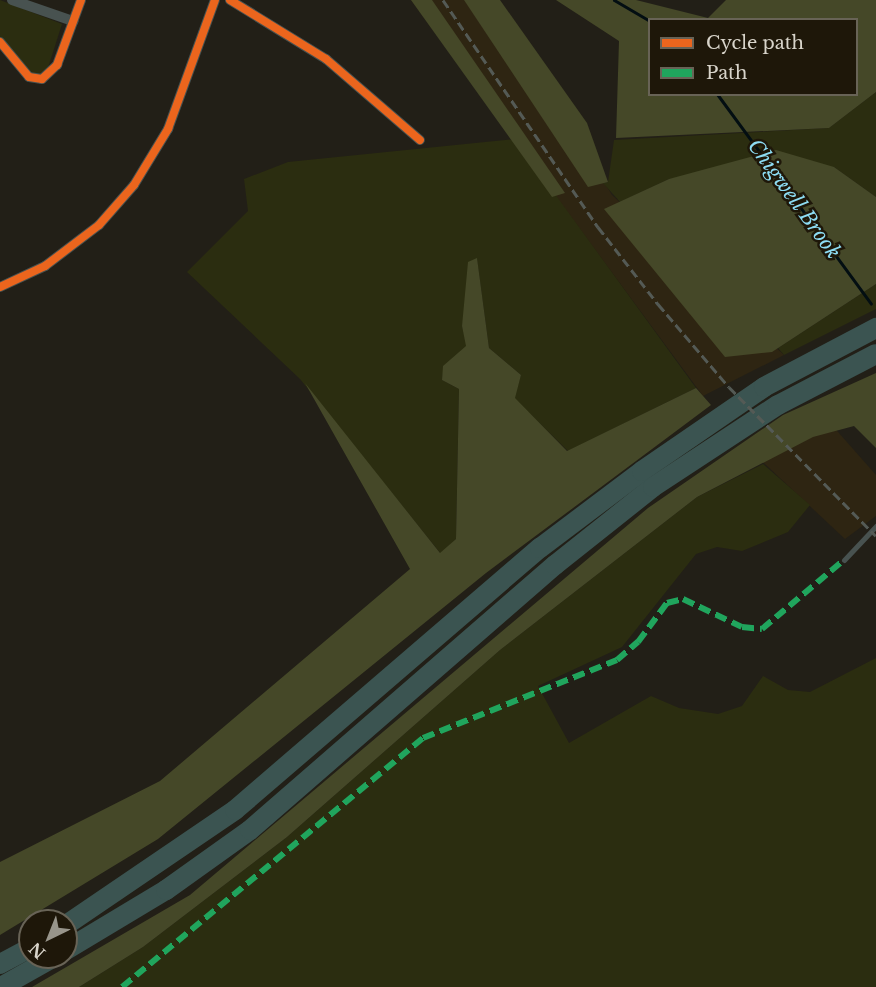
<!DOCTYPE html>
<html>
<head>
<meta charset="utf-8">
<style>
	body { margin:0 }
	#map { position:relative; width:876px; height:987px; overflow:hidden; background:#221f17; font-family:"Libre Baskerville",serif }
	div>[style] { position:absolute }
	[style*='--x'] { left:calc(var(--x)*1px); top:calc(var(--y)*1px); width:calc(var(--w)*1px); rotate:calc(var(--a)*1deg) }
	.built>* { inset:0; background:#2e2512 }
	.green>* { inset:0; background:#2b2d10 }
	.forest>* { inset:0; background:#454828 }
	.stream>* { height:3px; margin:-1.5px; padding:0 1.5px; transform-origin:1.5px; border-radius:1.5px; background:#030e12 }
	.service>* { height:5px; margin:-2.5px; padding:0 2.5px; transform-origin:2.5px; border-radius:2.5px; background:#485250 }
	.minor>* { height:10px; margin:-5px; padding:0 5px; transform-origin:5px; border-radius:5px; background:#485250 }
	.motorway>* { height:20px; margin:-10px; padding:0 10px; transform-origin:10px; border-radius:10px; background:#3b5451 }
	.rail>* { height:3px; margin-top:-1.5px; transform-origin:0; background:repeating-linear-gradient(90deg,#545a55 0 9px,transparent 0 13.5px) }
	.quiet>* { height:6px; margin-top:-3px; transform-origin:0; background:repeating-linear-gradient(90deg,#20a55d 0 12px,transparent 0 18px) }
	.cycleway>* { height:8px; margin:-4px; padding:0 4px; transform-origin:4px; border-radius:4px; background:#eb651d }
	span { translate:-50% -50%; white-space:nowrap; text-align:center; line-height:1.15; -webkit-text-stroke:5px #1e1709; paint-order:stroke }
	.water-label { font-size:20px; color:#8ddcf3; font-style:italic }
	.legend { position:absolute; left:648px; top:18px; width:210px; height:78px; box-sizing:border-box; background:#1e1709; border:2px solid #686356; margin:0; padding:8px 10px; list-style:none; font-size:18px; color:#d8d4ca }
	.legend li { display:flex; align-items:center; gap:12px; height:30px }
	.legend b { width:30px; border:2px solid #686356 }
	.north { position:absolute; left:18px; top:909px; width:60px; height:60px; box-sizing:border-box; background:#1e1709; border:2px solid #686356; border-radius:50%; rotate:223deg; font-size:16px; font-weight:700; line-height:24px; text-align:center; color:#d8d4ca }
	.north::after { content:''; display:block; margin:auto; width:21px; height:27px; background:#98958b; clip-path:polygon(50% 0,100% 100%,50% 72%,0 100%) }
</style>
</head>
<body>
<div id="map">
	<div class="built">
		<i style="clip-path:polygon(411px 0,491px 0,612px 195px,784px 355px,703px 396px)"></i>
		<i style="clip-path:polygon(816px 407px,876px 475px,876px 516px,845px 539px,749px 449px)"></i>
	</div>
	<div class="green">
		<i style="clip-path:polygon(0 0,62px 24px,47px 71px,40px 77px,29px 77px,0 40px)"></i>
		<i style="clip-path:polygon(876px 92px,876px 197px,834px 167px,669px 179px,620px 202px,603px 183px,608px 182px,614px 140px,829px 128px)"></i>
		<i style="clip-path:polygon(515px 139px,696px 388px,568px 451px,514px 398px,521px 375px,489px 348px,477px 259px,462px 326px,467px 346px,444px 366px,442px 380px,459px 389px,456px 539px,441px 554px,300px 379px,187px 272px,248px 211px,244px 179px,288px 162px)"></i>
		<i style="clip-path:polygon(876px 284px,876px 309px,784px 355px,778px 348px)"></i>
		<i style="clip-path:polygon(763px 464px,810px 505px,788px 532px,742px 551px,717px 547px,696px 554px,622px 647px,538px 686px,569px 743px,651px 696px,679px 708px,718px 714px,742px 706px,763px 676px,788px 690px,810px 692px,876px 658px,876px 987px,79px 987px,143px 947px,287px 837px,500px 650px,697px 497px)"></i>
	</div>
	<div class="forest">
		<i style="clip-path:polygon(411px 0,432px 0,565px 193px,552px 197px)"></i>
		<i style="clip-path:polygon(464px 0,500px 0,587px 123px,608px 182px,588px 187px)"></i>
		<i style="clip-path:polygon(evenodd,556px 0,636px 0,708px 18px,726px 0,876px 0,876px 92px,829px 128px,616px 138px,619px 41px,556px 0,650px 20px,856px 20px,856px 94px,650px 94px,650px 20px)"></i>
		<i style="clip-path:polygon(776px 150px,834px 167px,876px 197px,876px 284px,772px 352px,725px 357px,604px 209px,669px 179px)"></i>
		<i style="clip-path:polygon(477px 258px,489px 348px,521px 375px,515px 398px,567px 451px,696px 388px,711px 405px,486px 573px,158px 839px,0 935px,0 862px,160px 781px,410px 569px,305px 383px,440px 553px,456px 539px,459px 389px,442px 380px,443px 366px,466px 346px,462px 326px,468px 262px)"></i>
		<i style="clip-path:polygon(876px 373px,876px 448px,854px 426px,813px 437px,697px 497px,500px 650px,287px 837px,143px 947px,79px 987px,32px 987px,190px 895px,648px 508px,783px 415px)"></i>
	</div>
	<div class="stream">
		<i style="--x:614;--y:0;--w:42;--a:30.3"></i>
		<i style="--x:717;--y:94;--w:260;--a:53.7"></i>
	</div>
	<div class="service">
		<i style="--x:844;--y:560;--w:47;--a:-46.7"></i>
	</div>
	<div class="minor">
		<i style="--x:12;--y:0;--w:65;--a:19"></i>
		<i style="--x:230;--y:0;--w:113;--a:31.6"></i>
		<i style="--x:326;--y:59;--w:124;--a:40.8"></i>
		<i style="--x:0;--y:42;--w:45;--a:50.4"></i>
		<i style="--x:29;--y:77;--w:13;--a:9"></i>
		<i style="--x:42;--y:79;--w:21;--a:-43"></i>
		<i style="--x:57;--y:65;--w:69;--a:-69.7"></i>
		<i style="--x:0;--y:287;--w:50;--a:-25"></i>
		<i style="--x:45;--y:266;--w:68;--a:-37.2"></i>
		<i style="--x:99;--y:225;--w:53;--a:-48.8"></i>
		<i style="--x:134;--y:185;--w:66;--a:-58.7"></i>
		<i style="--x:168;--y:129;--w:137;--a:-70"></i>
	</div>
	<div class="motorway">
		<i style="--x:66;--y:925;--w:204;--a:-34.2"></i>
		<i style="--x:235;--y:810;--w:402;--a:-40.7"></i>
		<i style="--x:540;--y:548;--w:128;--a:-37"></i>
		<i style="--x:642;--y:471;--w:148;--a:-34.5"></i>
		<i style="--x:764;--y:387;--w:127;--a:-27.8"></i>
		<i style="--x:66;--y:950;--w:117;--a:-31"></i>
		<i style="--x:166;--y:890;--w:103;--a:-35.5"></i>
		<i style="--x:250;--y:830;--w:404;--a:-41"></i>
		<i style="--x:555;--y:565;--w:125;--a:-38.5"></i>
		<i style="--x:653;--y:487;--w:149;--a:-33.3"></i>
		<i style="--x:778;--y:405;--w:110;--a:-27.5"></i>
		<i style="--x:0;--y:964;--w:34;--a:-28"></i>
		<i style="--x:1;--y:987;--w:61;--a:-29.5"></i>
	</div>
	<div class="rail">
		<i style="--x:443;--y:0;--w:275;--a:55.7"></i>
		<i style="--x:598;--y:227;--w:98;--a:52.1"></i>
		<i style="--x:658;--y:304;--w:109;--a:49.5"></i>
		<i style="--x:729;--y:387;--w:209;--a:45.4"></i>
	</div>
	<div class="quiet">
		<i style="--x:122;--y:987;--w:391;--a:-39.6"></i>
		<i style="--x:423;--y:738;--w:209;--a:-21.9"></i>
		<i style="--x:617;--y:660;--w:28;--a:-41"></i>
		<i style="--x:638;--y:642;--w:49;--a:-53.4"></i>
		<i style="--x:667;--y:603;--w:16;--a:-14"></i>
		<i style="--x:683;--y:599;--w:65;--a:25.4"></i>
		<i style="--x:742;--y:627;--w:20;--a:6"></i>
		<i style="--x:762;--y:629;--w:107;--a:-40.1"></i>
	</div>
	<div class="cycleway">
		<i style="--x:230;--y:0;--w:113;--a:31.6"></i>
		<i style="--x:326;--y:59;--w:124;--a:40.8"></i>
		<i style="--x:0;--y:42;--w:45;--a:50.4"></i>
		<i style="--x:29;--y:77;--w:13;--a:9"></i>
		<i style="--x:42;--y:79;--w:21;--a:-43"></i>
		<i style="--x:57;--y:65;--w:69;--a:-69.7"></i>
		<i style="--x:0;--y:287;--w:50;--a:-25"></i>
		<i style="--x:45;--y:266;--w:68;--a:-37.2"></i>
		<i style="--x:99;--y:225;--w:53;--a:-48.8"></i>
		<i style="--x:134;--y:185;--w:66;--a:-58.7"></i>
		<i style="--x:168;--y:129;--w:137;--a:-70"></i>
	</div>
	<div class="water-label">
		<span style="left:794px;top:199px;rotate:54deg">Chigwell Brook</span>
	</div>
	<ul class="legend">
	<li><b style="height:8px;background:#eb651d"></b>Cycle path</li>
	<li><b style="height:8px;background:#20a55d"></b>Path</li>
	</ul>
	<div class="north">N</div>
</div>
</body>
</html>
